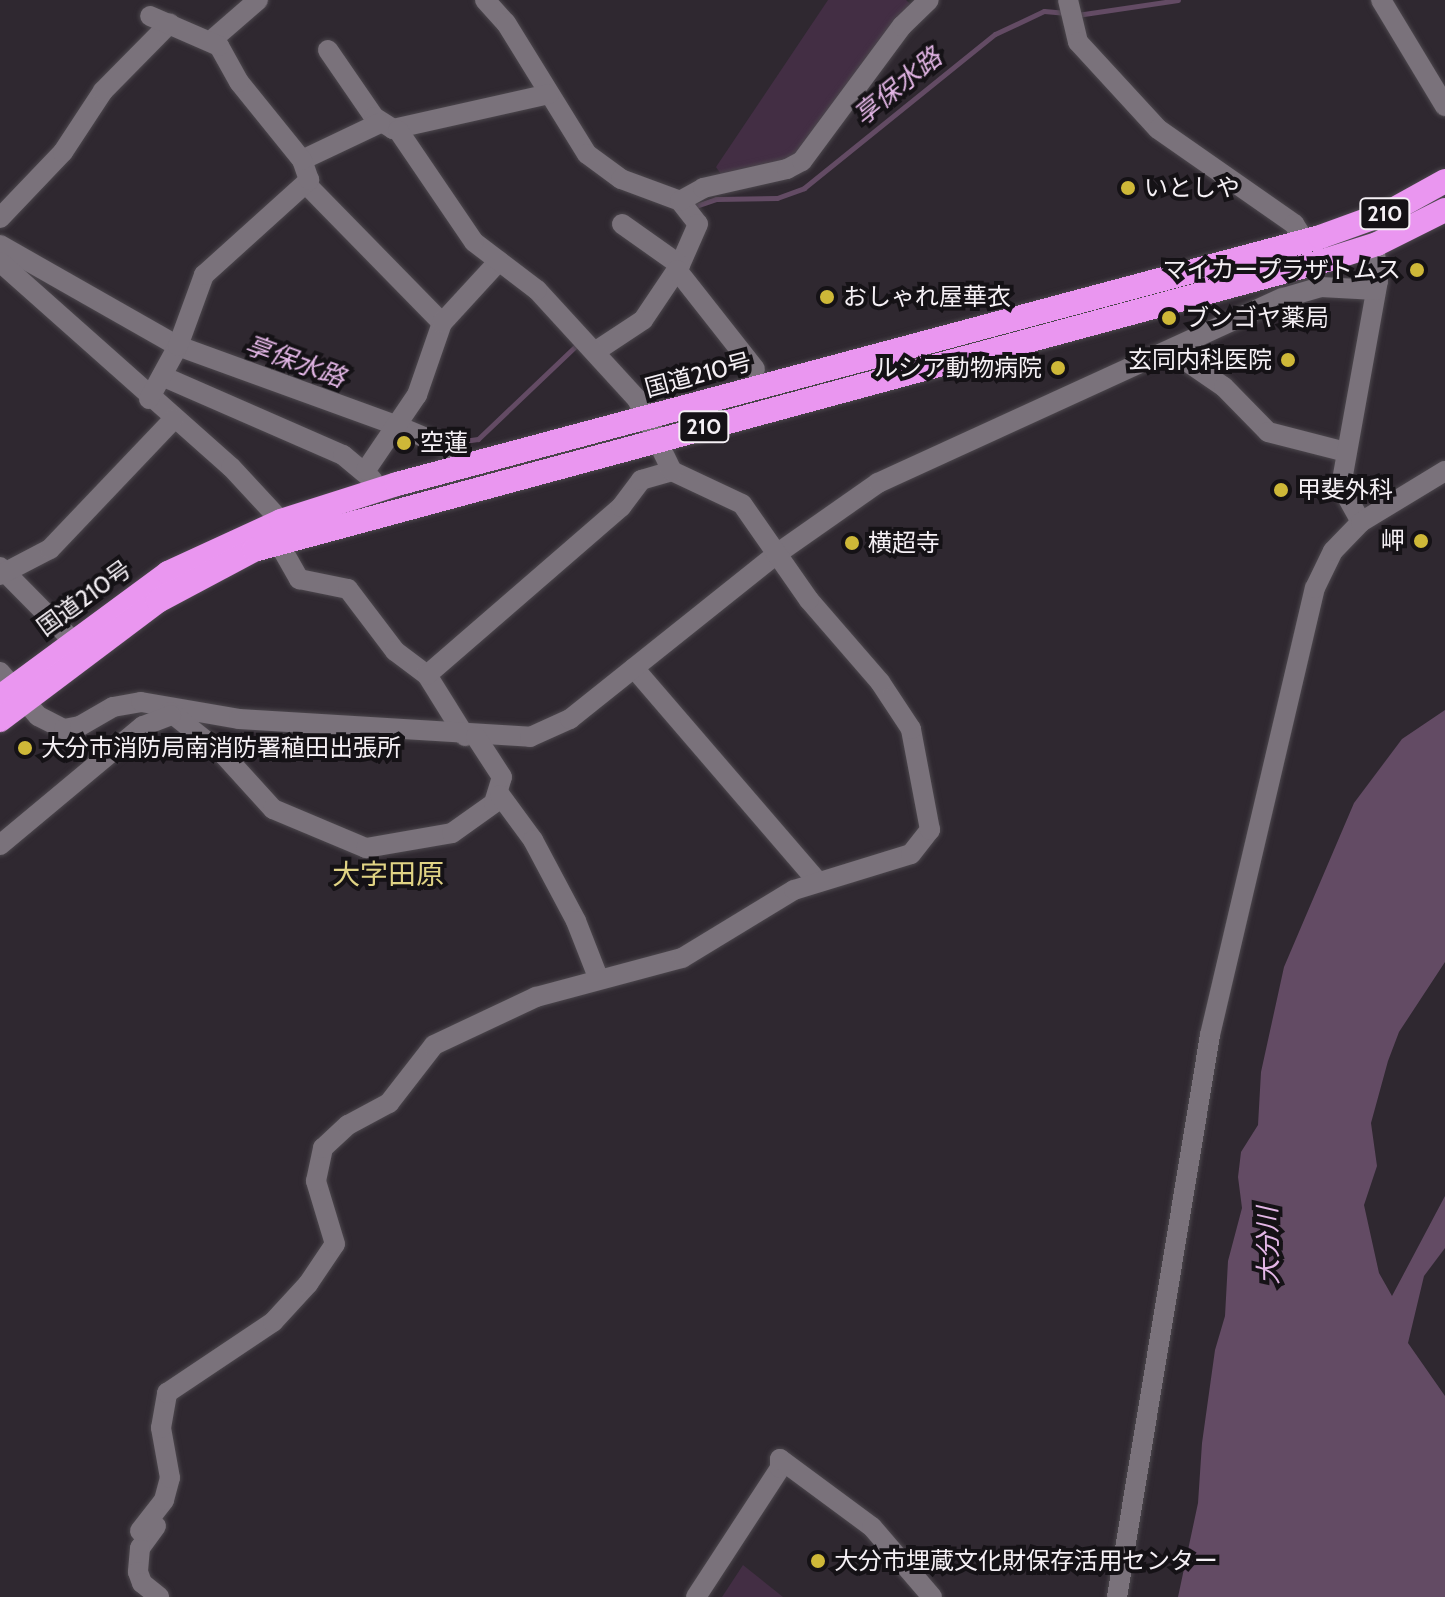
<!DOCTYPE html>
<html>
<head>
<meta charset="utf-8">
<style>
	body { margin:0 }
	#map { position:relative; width:1445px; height:1597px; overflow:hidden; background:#2f2830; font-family:Cabin,"Noto Sans JP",sans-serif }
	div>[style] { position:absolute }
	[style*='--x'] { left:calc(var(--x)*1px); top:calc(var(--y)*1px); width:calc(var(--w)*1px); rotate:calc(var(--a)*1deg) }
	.green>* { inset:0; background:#432e44 }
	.water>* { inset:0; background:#634b64 }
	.stream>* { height:5px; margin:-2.5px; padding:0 2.5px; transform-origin:2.5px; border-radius:2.5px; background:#634b64 }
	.roads { filter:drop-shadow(0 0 2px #4c474d) drop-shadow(0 0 2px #4c474d) }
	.minor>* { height:20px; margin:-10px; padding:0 10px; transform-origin:10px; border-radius:10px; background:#7a727b }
	.highway>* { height:24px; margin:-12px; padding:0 12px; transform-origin:12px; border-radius:12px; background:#ea96f0 }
	.dots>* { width:22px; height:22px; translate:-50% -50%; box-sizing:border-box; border:4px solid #151216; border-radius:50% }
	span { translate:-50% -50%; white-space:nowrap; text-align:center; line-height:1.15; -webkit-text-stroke:8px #151216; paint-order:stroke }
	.shield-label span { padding:2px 6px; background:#151216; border:2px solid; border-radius:6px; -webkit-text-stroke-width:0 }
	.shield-label { font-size:22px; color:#f5f0f5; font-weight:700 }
	.poi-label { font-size:24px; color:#f5f0f5 }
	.left { translate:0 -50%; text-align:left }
	.right { translate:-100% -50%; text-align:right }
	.street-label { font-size:24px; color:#f5f0f5 }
	.water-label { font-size:26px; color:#e3b6e6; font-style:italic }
	.quarter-label { font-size:28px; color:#e0d384 }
</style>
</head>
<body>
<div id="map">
	<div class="green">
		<i style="clip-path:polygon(828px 0,906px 0,910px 4px,794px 160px,722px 176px,716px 167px)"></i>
		<i style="clip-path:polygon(743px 1565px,783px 1597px,722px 1597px)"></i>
	</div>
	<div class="water">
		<i style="clip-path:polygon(1445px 710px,1445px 962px,1399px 1032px,1388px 1061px,1371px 1123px,1377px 1166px,1364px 1205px,1379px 1273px,1392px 1296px,1445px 1196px,1445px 1248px,1424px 1276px,1408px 1343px,1445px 1396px,1445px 1597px,1178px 1597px,1198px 1503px,1202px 1443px,1215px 1350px,1225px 1316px,1228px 1261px,1242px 1208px,1238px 1177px,1241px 1152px,1258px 1125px,1261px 1072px,1284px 967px,1354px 803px,1402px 739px)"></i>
	</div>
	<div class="stream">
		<i style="--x:1077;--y:15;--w:102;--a:-8.4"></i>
		<i style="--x:693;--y:207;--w:24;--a:-19"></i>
		<i style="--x:716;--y:199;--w:61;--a:-0.9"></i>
		<i style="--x:777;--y:198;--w:29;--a:-20"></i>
		<i style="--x:804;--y:188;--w:245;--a:-38.9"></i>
		<i style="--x:995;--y:34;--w:54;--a:-25.1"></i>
		<i style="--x:1044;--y:11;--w:23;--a:5"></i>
		<i style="--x:457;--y:442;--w:21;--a:-8"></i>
		<i style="--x:478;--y:439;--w:141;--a:-43.6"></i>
	</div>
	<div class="roads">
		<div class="minor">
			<i style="--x:485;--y:0;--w:31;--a:48"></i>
			<i style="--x:506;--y:23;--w:154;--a:58.3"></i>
			<i style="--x:587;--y:154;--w:42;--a:36.3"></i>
			<i style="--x:621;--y:179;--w:63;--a:20.4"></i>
			<i style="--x:680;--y:201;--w:29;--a:52"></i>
			<i style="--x:698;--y:224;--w:45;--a:113.7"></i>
			<i style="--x:680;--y:265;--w:66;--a:123.9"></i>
			<i style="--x:643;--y:320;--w:56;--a:146.6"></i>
			<i style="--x:1068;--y:0;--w:43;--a:76.6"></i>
			<i style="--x:1078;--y:42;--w:118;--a:47.4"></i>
			<i style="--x:1158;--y:129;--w:166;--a:34.9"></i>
			<i style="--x:1294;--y:224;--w:20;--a:57"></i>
			<i style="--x:1381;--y:0;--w:124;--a:58.9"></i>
			<i style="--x:212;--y:40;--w:61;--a:-41"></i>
			<i style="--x:328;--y:50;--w:81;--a:55.5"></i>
			<i style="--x:374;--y:117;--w:22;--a:32"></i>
			<i style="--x:393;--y:129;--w:160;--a:-12.6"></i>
			<i style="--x:302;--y:160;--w:86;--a:-25.4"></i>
			<i style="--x:307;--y:185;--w:193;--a:45.6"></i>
			<i style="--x:680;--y:201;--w:26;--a:-29"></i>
			<i style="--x:703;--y:188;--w:86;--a:-12.7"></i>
			<i style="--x:787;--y:169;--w:17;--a:-28"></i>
			<i style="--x:802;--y:161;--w:168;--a:-53.5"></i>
			<i style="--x:902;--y:26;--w:37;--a:-44"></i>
			<i style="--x:0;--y:218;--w:91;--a:-46.3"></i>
			<i style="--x:63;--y:152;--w:73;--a:-56.7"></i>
			<i style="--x:103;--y:91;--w:95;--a:-45.4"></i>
			<i style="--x:622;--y:224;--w:71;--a:35.3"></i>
			<i style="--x:0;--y:245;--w:205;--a:29.6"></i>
			<i style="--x:178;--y:346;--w:236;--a:20"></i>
			<i style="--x:400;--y:427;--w:62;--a:22.8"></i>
			<i style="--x:457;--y:451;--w:18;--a:49"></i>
			<i style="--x:0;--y:262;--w:309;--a:41.6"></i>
			<i style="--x:231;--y:467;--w:74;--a:47.2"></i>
			<i style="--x:677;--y:270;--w:126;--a:51.8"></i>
			<i style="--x:1170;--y:350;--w:65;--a:34.4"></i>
			<i style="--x:1224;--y:387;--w:63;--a:45.6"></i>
			<i style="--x:1268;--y:432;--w:81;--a:14.4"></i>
			<i style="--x:162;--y:376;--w:197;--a:23.6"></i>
			<i style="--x:343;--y:455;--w:38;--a:40"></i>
			<i style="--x:149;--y:399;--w:60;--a:-61.3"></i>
			<i style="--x:178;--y:346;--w:76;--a:-69.9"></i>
			<i style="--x:204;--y:275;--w:142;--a:-42.1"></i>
			<i style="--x:309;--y:180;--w:21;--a:-109"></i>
			<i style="--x:302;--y:160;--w:100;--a:-128.9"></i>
			<i style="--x:239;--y:82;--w:41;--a:-119.1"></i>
			<i style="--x:219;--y:46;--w:75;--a:-156.5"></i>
			<i style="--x:366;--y:470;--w:91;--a:-55.8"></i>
			<i style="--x:417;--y:395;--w:76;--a:-70.9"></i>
			<i style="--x:442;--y:323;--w:84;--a:-47.4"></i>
			<i style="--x:1361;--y:522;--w:41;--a:-119.1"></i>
			<i style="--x:1341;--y:486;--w:208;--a:-79.8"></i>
			<i style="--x:1378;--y:281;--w:36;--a:-96"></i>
			<i style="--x:278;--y:542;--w:43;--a:60.4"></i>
			<i style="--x:299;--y:579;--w:50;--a:11.5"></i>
			<i style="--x:348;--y:589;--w:78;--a:52.8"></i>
			<i style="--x:395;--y:651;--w:40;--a:37"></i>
			<i style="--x:427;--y:675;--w:72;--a:58.1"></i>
			<i style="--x:0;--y:567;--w:103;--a:45.4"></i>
			<i style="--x:0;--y:575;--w:56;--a:-27.5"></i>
			<i style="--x:50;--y:549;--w:180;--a:-46.4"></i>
			<i style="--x:634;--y:668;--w:282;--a:49.3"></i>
			<i style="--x:0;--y:672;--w:58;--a:49.2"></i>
			<i style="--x:38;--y:716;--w:29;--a:27"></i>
			<i style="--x:64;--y:729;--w:16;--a:-11"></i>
			<i style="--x:80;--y:726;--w:38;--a:-30"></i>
			<i style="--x:113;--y:707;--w:28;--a:-10"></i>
			<i style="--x:141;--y:702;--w:99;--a:9.8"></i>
			<i style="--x:239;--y:719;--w:292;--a:3.5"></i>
			<i style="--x:530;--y:737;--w:44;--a:-24.2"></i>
			<i style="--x:570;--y:719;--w:266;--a:-38.6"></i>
			<i style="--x:778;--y:553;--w:122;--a:-35"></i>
			<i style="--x:878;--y:483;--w:445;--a:-24.6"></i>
			<i style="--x:1283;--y:298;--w:40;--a:-16"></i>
			<i style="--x:1321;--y:287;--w:55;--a:3.1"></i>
			<i style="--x:427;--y:675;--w:257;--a:-40.9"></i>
			<i style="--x:621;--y:507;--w:34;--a:-53"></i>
			<i style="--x:641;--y:480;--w:32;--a:-16"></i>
			<i style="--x:170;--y:712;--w:69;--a:38.5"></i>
			<i style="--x:224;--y:755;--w:73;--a:47.8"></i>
			<i style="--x:273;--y:809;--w:101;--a:22.8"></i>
			<i style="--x:366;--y:848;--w:87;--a:-9.9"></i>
			<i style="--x:452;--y:833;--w:52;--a:-35.5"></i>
			<i style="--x:494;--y:803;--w:27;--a:-73"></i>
			<i style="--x:502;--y:777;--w:48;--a:-123"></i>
			<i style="--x:500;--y:795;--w:56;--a:53.7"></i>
			<i style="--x:533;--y:840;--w:92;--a:62"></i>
			<i style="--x:576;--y:921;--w:60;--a:68.6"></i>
			<i style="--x:0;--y:845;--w:186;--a:-39.8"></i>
			<i style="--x:143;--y:726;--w:30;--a:-21"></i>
			<i style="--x:156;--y:1526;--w:27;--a:126"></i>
			<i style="--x:140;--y:1548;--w:24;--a:95"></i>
			<i style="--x:138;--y:1572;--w:12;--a:70"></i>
			<i style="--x:142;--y:1583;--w:22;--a:39"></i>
			<i style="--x:140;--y:1531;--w:39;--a:-52"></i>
			<i style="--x:164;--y:1500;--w:23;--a:-75"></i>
			<i style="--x:170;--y:1478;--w:51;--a:-100.2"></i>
			<i style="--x:161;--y:1428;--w:36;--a:-80"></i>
			<i style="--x:167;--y:1393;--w:128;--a:-33.8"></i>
			<i style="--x:273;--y:1322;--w:52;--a:-47.4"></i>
			<i style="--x:308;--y:1284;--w:48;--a:-56"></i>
			<i style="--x:335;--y:1244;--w:66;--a:-106.8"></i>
			<i style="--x:316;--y:1181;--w:34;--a:-78"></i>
			<i style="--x:323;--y:1148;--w:34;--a:-43"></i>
			<i style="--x:348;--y:1125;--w:47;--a:-28.2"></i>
			<i style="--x:389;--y:1103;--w:73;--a:-52.2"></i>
			<i style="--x:434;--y:1045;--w:113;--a:-25.2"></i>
			<i style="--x:536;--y:997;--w:151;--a:-15"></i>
			<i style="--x:682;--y:958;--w:131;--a:-31.3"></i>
			<i style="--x:794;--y:890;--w:122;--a:-17.1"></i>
			<i style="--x:911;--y:854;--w:31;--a:-52"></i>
			<i style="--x:930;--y:830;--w:103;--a:-100.7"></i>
			<i style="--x:911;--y:729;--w:56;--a:-123.4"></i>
			<i style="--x:880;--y:682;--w:108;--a:-130.9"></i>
			<i style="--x:809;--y:600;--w:117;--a:-124.9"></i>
			<i style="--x:742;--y:504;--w:77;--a:-154.8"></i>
			<i style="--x:672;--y:471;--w:80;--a:-115.9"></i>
			<i style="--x:637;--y:399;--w:148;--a:-132.5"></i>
			<i style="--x:537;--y:290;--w:79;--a:-142.7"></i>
			<i style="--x:474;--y:242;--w:135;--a:-124.2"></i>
			<i style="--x:696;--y:1597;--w:154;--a:-56.9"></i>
			<i style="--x:780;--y:1468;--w:9;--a:-90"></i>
			<i style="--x:780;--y:1459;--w:114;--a:36.5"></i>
			<i style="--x:872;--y:1527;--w:92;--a:49.4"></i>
			<i style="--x:1117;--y:1597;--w:570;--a:-80.6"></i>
			<i style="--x:1210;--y:1035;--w:459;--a:-76.8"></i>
			<i style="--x:1315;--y:588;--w:41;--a:-64.1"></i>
			<i style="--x:1333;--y:551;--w:40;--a:-46"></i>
			<i style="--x:1361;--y:522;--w:98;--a:-31.3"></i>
		</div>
		<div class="highway">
			<i style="--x:0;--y:697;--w:209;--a:-36.4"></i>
			<i style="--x:168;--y:573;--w:124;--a:-24.7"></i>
			<i style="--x:281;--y:521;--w:122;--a:-17.7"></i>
			<i style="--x:397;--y:484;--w:955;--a:-14.98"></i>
			<i style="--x:1320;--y:237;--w:73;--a:-19.9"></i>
			<i style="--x:1389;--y:212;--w:64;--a:-29"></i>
			<i style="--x:0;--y:720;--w:198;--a:-37"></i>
			<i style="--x:158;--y:601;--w:109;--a:-28"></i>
			<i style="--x:254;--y:550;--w:1111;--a:-15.12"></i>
			<i style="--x:1327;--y:260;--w:52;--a:-17.7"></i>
			<i style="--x:1377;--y:244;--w:76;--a:-26.6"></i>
		</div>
	</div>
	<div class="dots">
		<i style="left:1128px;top:188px;background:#ceb838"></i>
		<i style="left:1417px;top:270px;background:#ceb838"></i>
		<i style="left:827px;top:297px;background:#ceb838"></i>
		<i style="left:1169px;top:318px;background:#ceb838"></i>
		<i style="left:1288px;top:360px;background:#ceb838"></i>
		<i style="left:1058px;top:368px;background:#ceb838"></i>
		<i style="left:404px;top:443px;background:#ceb838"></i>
		<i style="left:1281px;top:490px;background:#ceb838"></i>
		<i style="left:1421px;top:541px;background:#ceb838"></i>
		<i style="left:852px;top:543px;background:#ceb838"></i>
		<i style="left:25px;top:748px;background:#ceb838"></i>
		<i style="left:818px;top:1561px;background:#ceb838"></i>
	</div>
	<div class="shield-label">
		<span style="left:1385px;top:214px">210</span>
		<span style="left:704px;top:427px">210</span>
	</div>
	<div class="poi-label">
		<span class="left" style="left:1144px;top:188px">いとしや</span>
		<span class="right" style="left:1401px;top:270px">マイカープラザトムス</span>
		<span class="left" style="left:843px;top:297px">おしゃれ屋華衣</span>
		<span class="left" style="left:1185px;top:318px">ブンゴヤ薬局</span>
		<span class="right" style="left:1272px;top:360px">玄同内科医院</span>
		<span class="right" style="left:1042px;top:368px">ルシア動物病院</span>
		<span class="left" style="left:420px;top:443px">空蓮</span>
		<span class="left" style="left:1297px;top:490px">甲斐外科</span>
		<span class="right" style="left:1405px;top:541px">岬</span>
		<span class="left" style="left:868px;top:543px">横超寺</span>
		<span class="left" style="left:41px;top:748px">大分市消防局南消防署稙田出張所</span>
		<span class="left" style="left:834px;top:1561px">大分市埋蔵文化財保存活用センター</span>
	</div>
	<div class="street-label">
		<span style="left:698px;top:375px;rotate:-15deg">国道210号</span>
		<span style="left:84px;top:598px;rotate:-36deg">国道210号</span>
	</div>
	<div class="water-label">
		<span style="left:898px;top:87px;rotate:-39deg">享保水路</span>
		<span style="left:295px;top:362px;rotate:20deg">享保水路</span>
		<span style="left:1269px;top:1246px;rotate:-91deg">大分川</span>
	</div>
	<div class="quarter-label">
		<span style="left:388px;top:874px">大字田原</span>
	</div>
</div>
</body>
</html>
